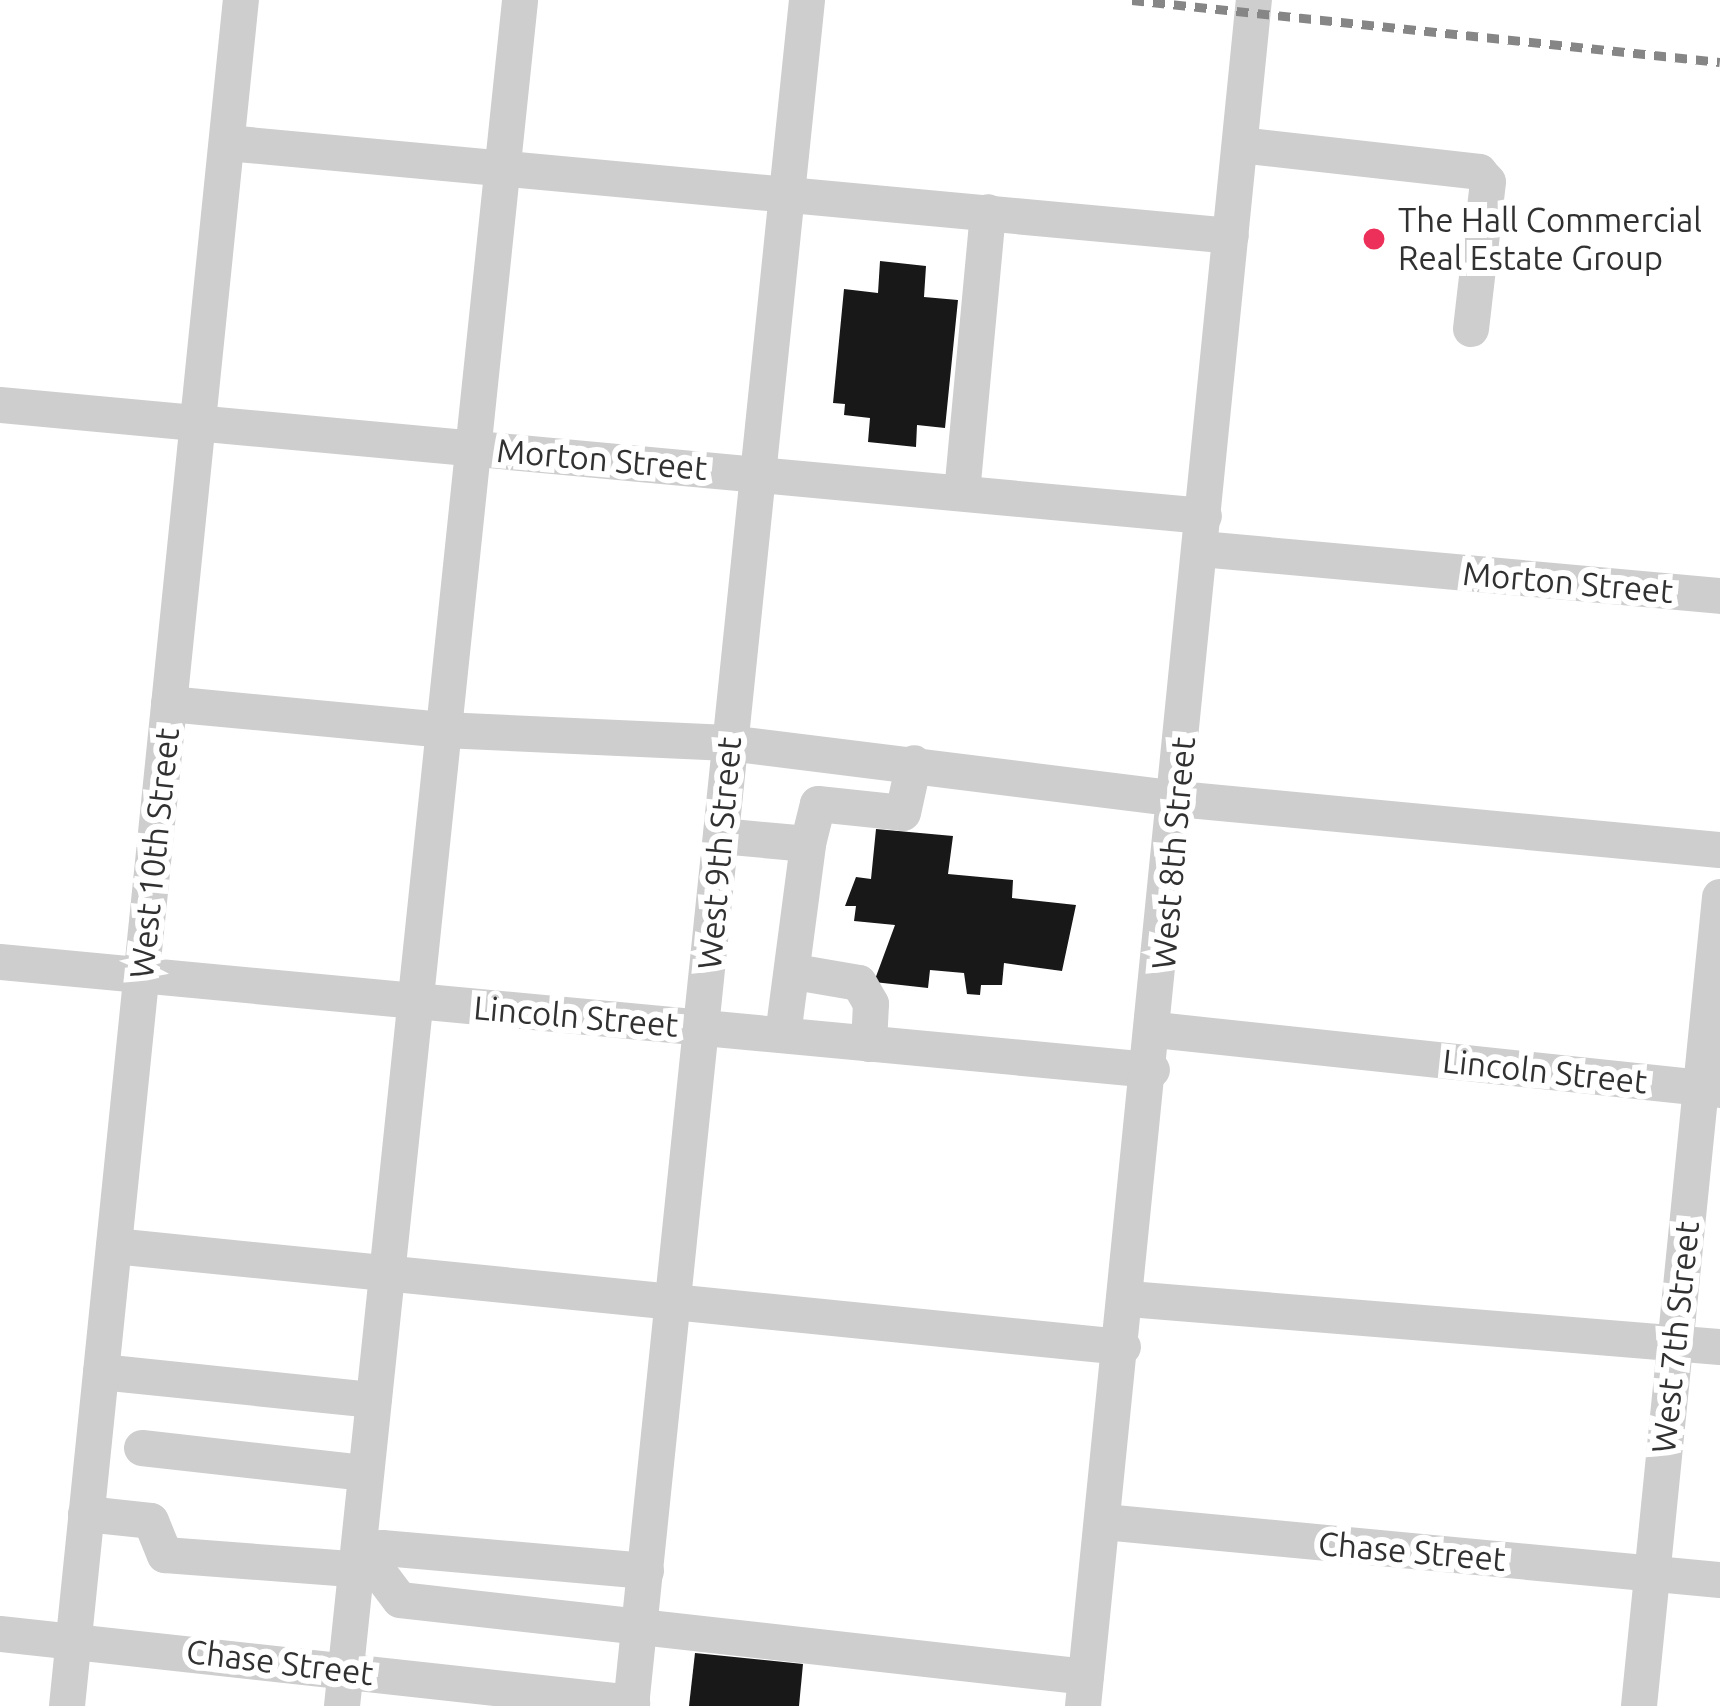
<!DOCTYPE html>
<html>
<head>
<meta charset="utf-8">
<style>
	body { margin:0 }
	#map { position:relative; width:1720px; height:1706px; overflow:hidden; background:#fff; font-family:Ubuntu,sans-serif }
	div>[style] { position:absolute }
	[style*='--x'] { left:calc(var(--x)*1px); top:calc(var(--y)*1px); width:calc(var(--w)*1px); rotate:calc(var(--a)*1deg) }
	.building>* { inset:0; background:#181818 }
	.minor>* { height:36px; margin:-18px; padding:0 18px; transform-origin:18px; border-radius:18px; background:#cecece }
	.rail>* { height:9px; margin-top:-4.5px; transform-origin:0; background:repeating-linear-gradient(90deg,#868686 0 12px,transparent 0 21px) }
	.dots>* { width:33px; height:33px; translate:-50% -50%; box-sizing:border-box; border:6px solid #fff; border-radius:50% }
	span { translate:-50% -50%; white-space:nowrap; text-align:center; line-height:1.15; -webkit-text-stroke:12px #fff; paint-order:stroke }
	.poi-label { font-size:33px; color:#313131 }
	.left { translate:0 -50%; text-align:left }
	.street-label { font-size:33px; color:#313131 }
</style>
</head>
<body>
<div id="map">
	<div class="building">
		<i style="clip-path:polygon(880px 261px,926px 266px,924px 297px,958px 300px,945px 428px,917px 425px,916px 447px,868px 442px,870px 418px,844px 415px,845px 404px,833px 403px,844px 289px,878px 293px)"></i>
		<i style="clip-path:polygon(876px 829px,953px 836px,948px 874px,1013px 880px,1012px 898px,1076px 905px,1062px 971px,1004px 963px,1002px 985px,981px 985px,980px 995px,967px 994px,964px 973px,930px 970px,928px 988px,874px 982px,895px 925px,854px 921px,856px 906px,845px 906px,856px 877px,871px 879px)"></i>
		<i style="clip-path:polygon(695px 1653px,803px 1664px,799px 1706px,689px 1706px)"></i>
	</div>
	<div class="minor">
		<i style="--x:227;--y:143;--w:1008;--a:5.29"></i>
		<i style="--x:1240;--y:145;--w:241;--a:6.4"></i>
		<i style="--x:1479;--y:172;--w:13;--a:48"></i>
		<i style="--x:1488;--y:182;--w:148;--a:96.6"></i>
		<i style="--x:0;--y:405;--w:1209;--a:5.27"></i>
		<i style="--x:962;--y:493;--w:282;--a:-84.7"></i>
		<i style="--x:1201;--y:549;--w:521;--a:5.17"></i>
		<i style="--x:169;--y:704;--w:275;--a:5.4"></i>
		<i style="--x:443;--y:730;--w:286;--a:2.6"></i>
		<i style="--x:729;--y:743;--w:452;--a:7.1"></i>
		<i style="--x:1178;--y:799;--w:544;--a:5.38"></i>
		<i style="--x:721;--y:836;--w:87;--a:5.3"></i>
		<i style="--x:808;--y:844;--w:41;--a:-76"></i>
		<i style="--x:818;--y:804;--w:85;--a:6"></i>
		<i style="--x:903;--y:813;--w:51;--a:-77.6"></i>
		<i style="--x:0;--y:962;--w:1157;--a:5.36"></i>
		<i style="--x:795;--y:972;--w:65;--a:9.8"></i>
		<i style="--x:859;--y:983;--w:24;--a:60"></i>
		<i style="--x:871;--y:1004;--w:40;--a:92.9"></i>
		<i style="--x:1156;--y:1030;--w:567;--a:6.07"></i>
		<i style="--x:783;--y:1035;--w:193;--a:-82.5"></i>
		<i style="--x:114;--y:1246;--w:1014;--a:5.72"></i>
		<i style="--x:1129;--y:1299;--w:593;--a:4.64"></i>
		<i style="--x:101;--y:1372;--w:274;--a:5.9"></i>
		<i style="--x:142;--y:1448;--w:225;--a:6.4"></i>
		<i style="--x:86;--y:1514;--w:65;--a:6.1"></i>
		<i style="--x:151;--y:1521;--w:37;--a:68"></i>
		<i style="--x:165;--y:1555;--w:213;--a:4.3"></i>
		<i style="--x:1104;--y:1522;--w:619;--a:5.38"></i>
		<i style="--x:646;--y:1571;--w:265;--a:-175"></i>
		<i style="--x:382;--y:1548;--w:23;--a:100"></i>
		<i style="--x:378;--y:1571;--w:36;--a:53"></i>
		<i style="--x:400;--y:1600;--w:690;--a:6.4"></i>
		<i style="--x:0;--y:1634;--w:636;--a:6.23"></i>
		<i style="--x:67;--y:1706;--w:1715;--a:-84.18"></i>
		<i style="--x:342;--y:1706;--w:1715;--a:-84.04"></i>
		<i style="--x:631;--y:1706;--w:1715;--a:-84.11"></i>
		<i style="--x:1083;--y:1706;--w:1715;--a:-84.28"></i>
		<i style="--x:1639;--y:1706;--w:813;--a:-84.28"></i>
	</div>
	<div class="rail">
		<i style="--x:1132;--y:0;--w:591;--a:6.02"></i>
	</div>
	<div class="dots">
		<i style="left:1374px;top:239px;background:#ec3059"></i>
	</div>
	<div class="poi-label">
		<span class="left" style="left:1398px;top:239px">The Hall Commercial<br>Real Estate Group</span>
	</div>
	<div class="street-label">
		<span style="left:602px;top:459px;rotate:5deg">Morton Street</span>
		<span style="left:1568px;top:582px;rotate:5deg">Morton Street</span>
		<span style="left:154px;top:853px;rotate:-84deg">West 10th Street</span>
		<span style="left:719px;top:853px;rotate:-85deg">West 9th Street</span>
		<span style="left:1173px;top:853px;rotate:-85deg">West 8th Street</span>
		<span style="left:576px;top:1016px;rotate:5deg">Lincoln Street</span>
		<span style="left:1545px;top:1071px;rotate:6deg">Lincoln Street</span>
		<span style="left:1675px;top:1337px;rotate:-84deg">West 7th Street</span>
		<span style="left:1412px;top:1551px;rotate:5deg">Chase Street</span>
		<span style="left:280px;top:1662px;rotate:7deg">Chase Street</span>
	</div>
</div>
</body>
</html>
